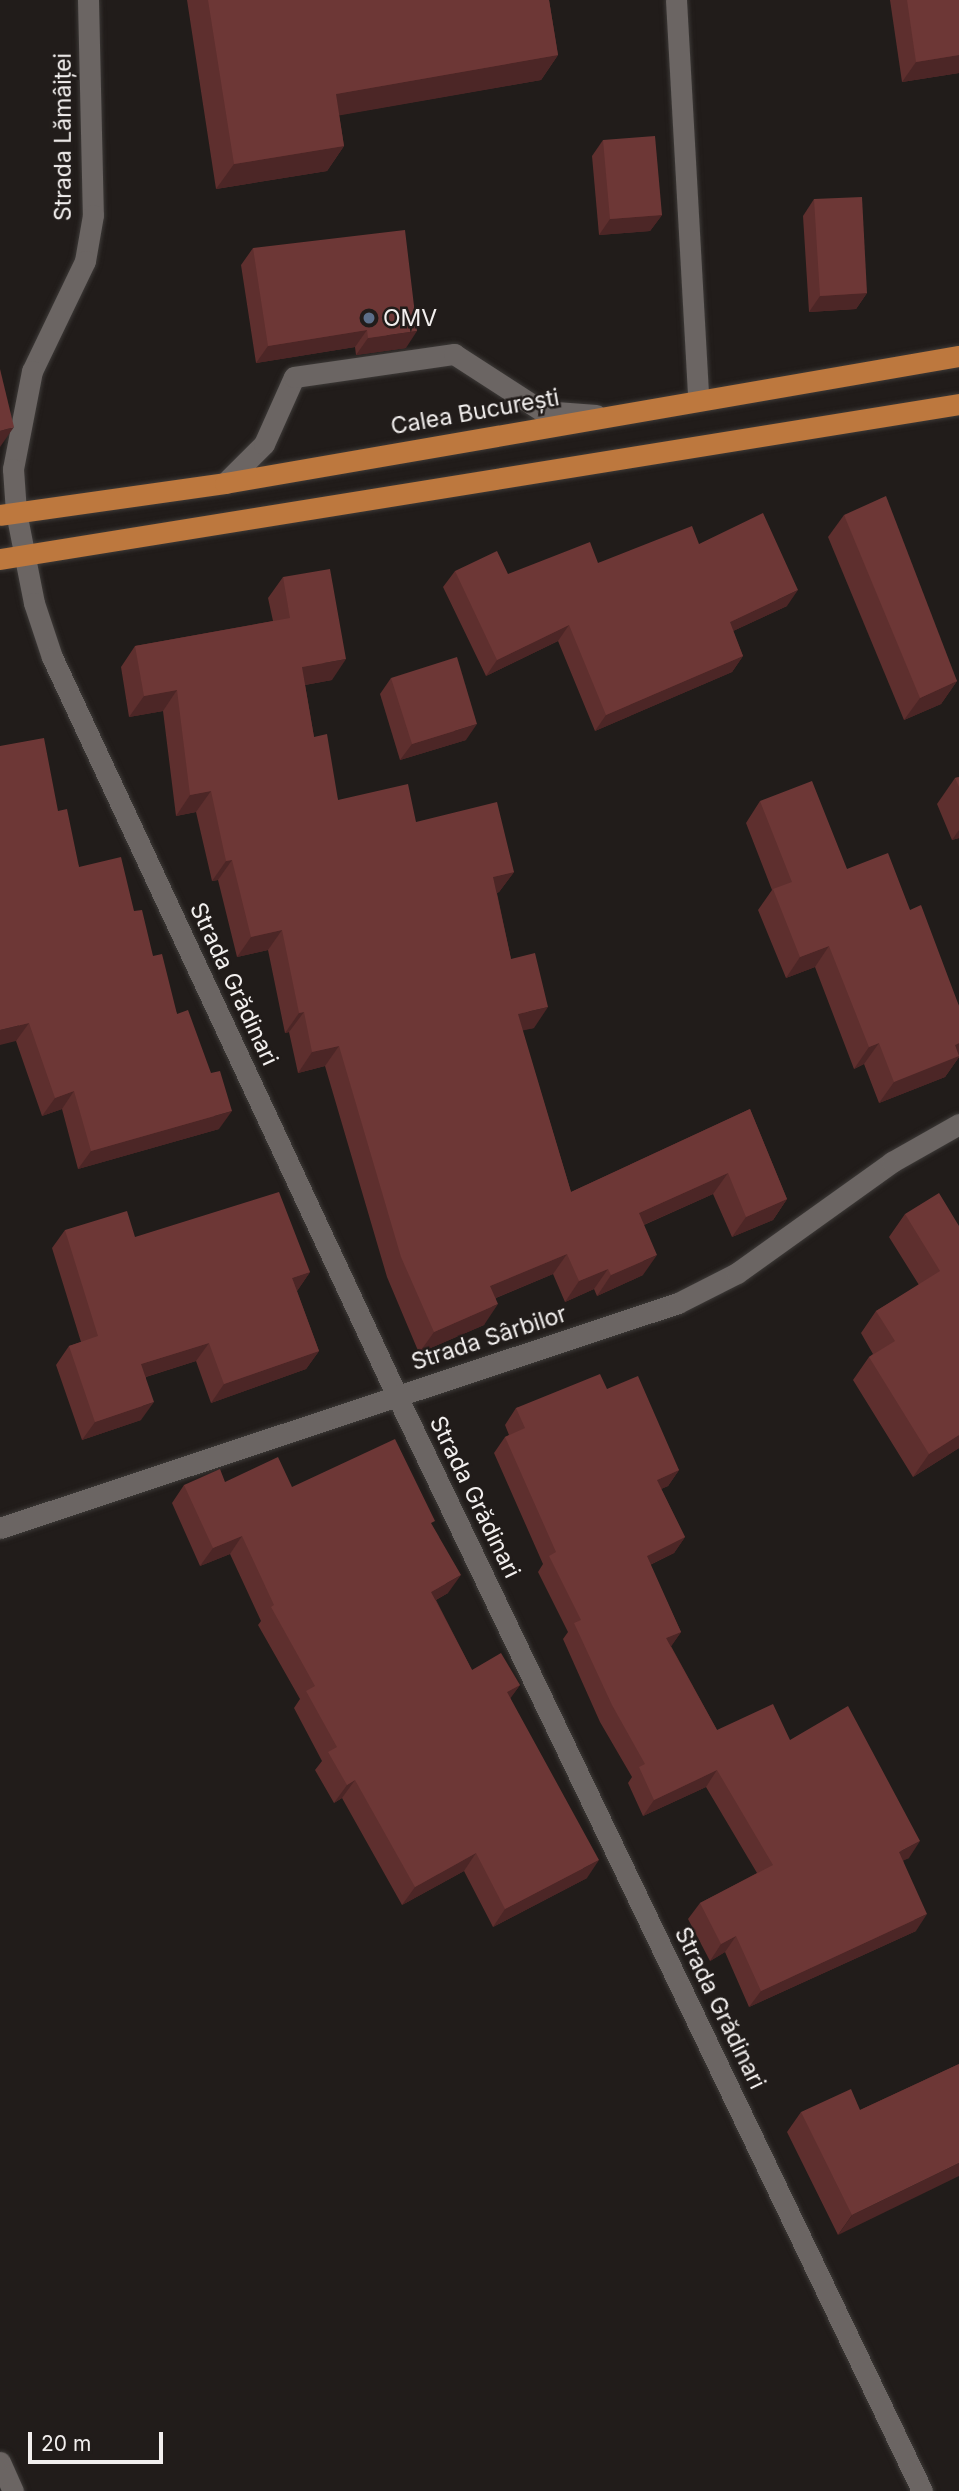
<!DOCTYPE html>
<html>
<head>
<meta charset="utf-8">
<style>
	body { margin:0 }
	#map { position:relative; width:959px; height:2491px; overflow:hidden; background:#211c1a; font-family:Inter,sans-serif }
	div>[style] { position:absolute }
	[style*='--x'] { left:calc(var(--x)*1px); top:calc(var(--y)*1px); width:calc(var(--w)*1px); rotate:calc(var(--a)*1deg) }
	.roads { filter:drop-shadow(0 0 2px #3d3a38) drop-shadow(0 0 2px #3d3a38) }
	.lane>* { height:21px; margin:-10.5px; padding:0 10.5px; transform-origin:10.5px; border-radius:10.5px; background:#6b6563 }
	.street>* { height:21px; margin:-10.5px; padding:0 10.5px; transform-origin:10.5px; border-radius:10.5px; background:#6b6563 }
	.primary>* { height:21px; margin:-10.5px; padding:0 10.5px; transform-origin:10.5px; border-radius:10.5px; background:#bd783e }
	.wall>* { inset:0; background:#5e2f2e }
	.shaded-wall>* { inset:0; background:#4c2626 }
	.building>* { inset:0; background:#6d3736 }
	.dots>* { width:19px; height:19px; translate:-50% -50%; box-sizing:border-box; border:4px solid #211c1a; border-radius:50% }
	span { translate:-50% -50%; white-space:nowrap; text-align:center; line-height:1.15; -webkit-text-stroke:5px #211c1a; paint-order:stroke }
	.street-label { font-size:23px; color:#f2efee }
	.poi-label { font-size:23px; color:#f2efee }
	.left { translate:0 -50%; text-align:left }
	.scale { position:absolute; left:28px; top:2432px; width:135px; height:32px; box-sizing:border-box; border:4px solid #f2efee; border-top:0; padding-left:9px; font-size:21px; line-height:24px; white-space:nowrap; color:#f2efee; -webkit-text-stroke:5px #211c1a; paint-order:stroke }
</style>
</head>
<body>
<div id="map">
	<div class="roads">
		<div class="lane">
			<i style="--x:676;--y:0;--w:400;--a:86.8"></i>
			<i style="--x:225;--y:483;--w:55;--a:-45"></i>
			<i style="--x:264;--y:444;--w:73;--a:-65.9"></i>
			<i style="--x:294;--y:377;--w:162;--a:-8.2"></i>
			<i style="--x:454;--y:354;--w:105;--a:32.9"></i>
			<i style="--x:542;--y:411;--w:54;--a:4.2"></i>
		</div>
		<div class="street">
			<i style="--x:88;--y:0;--w:215;--a:88.7"></i>
			<i style="--x:93;--y:215;--w:47;--a:99.9"></i>
			<i style="--x:85;--y:261;--w:122;--a:115.7"></i>
			<i style="--x:32;--y:371;--w:100;--a:101"></i>
			<i style="--x:13;--y:469;--w:43;--a:86"></i>
			<i style="--x:16;--y:512;--w:93;--a:78.8"></i>
			<i style="--x:34;--y:603;--w:57;--a:71.6"></i>
			<i style="--x:52;--y:657;--w:816;--a:64.97"></i>
			<i style="--x:397;--y:1396;--w:1214;--a:64.38"></i>
			<i style="--x:0;--y:1528;--w:714;--a:-18.36"></i>
			<i style="--x:678;--y:1303;--w:66;--a:-27"></i>
			<i style="--x:737;--y:1273;--w:191;--a:-35.6"></i>
			<i style="--x:892;--y:1162;--w:77;--a:-29.6"></i>
			<i style="--x:0;--y:2462;--w:32;--a:66"></i>
		</div>
		<div class="primary">
			<i style="--x:0;--y:515;--w:227;--a:-8.1"></i>
			<i style="--x:225;--y:483;--w:745;--a:-9.82"></i>
			<i style="--x:0;--y:559;--w:971;--a:-9.18"></i>
		</div>
	</div>
	<div class="wall">
		<i style="clip-path:polygon(187px 0,549px 0,558px 55px,541px 80px,339px 115px,344px 146px,327px 171px,216px 189px)"></i>
		<i style="clip-path:polygon(890px 0,959px 0,959px 73px,902px 82px)"></i>
		<i style="clip-path:polygon(603px 140px,662px 215px,650px 231px,599px 235px,592px 156px)"></i>
		<i style="clip-path:polygon(814px 199px,867px 293px,856px 309px,809px 312px,803px 216px)"></i>
		<i style="clip-path:polygon(253px 248px,406px 348px,356px 355px,355px 347px,256px 363px,241px 265px)"></i>
		<i style="clip-path:polygon(844px 515px,957px 681px,941px 704px,904px 720px,828px 537px)"></i>
		<i style="clip-path:polygon(699px 544px,787px 606px,733px 631px,743px 656px,732px 672px,595px 731px,558px 641px,486px 676px,443px 587px,455px 571px,508px 574px,598px 563px)"></i>
		<i style="clip-path:polygon(283px 577px,332px 680px,305px 685px,314px 737px,338px 800px,416px 822px,514px 872px,499px 892px,497px 893px,511px 959px,534px 1028px,522px 1030px,571px 1192px,750px 1109px,787px 1199px,773px 1220px,732px 1237px,713px 1194px,644px 1225px,643px 1275px,597px 1296px,594px 1289px,565px 1302px,553px 1274px,496px 1298px,484px 1325px,419px 1353px,387px 1277px,325px 1066px,298px 1073px,289px 1032px,285px 1033px,268px 950px,237px 957px,218px 880px,212px 881px,196px 812px,176px 816px,163px 711px,129px 717px,121px 667px,135px 646px,273px 621px,268px 598px)"></i>
		<i style="clip-path:polygon(391px 678px,466px 740px,400px 760px,380px 694px)"></i>
		<i style="clip-path:polygon(959px 777px,959px 838px,952px 840px,937px 804px,955px 778px)"></i>
		<i style="clip-path:polygon(760px 801px,847px 869px,910px 910px,959px 1006px,959px 1057px,945px 1077px,879px 1103px,864px 1064px,854px 1069px,815px 967px,786px 978px,758px 910px,772px 890px,746px 823px)"></i>
		<i style="clip-path:polygon(58px 811px,79px 867px,134px 911px,177px 1014px,219px 1129px,78px 1169px,62px 1109px,42px 1116px,16px 1041px)"></i>
		<i style="clip-path:polygon(905px 1214px,959px 1226px,959px 1448px,913px 1477px,853px 1380px,869px 1357px,873px 1354px,861px 1333px,876px 1311px,919px 1285px,889px 1237px)"></i>
		<i style="clip-path:polygon(65px 1230px,135px 1237px,310px 1272px,297px 1291px,319px 1351px,306px 1369px,211px 1403px,196px 1361px,146px 1377px,141px 1420px,82px 1440px,56px 1365px,69px 1346px,81px 1342px,52px 1248px)"></i>
		<i style="clip-path:polygon(607px 1389px,679px 1470px,668px 1486px,661px 1489px,685px 1537px,674px 1553px,650px 1565px,681px 1632px,671px 1646px,717px 1730px,790px 1740px,909px 1858px,903px 1860px,916px 1931px,749px 2007px,725px 1952px,710px 1961px,688px 1919px,700px 1903px,757px 1873px,706px 1787px,643px 1816px,628px 1783px,632px 1777px,600px 1722px,563px 1639px,568px 1632px,538px 1572px,543px 1564px,494px 1453px,505px 1437px,509px 1435px,505px 1425px,516px 1408px)"></i>
		<i style="clip-path:polygon(225px 1482px,292px 1487px,432px 1525px,448px 1593px,436px 1600px,472px 1670px,520px 1685px,510px 1698px,587px 1878px,493px 1927px,464px 1871px,402px 1905px,342px 1798px,334px 1803px,315px 1770px,322px 1761px,294px 1708px,300px 1699px,258px 1625px,261px 1621px,230px 1554px,200px 1566px,172px 1503px,184px 1485px)"></i>
		<i style="clip-path:polygon(959px 2064px,838px 2235px,787px 2132px,801px 2112px,860px 2110px)"></i>
	</div>
	<div class="shaded-wall">
		<i style="clip-path:polygon(558px 55px,541px 80px,319px 119px,336px 94px)"></i>
		<i style="clip-path:polygon(959px 55px,959px 73px,902px 82px,916px 62px)"></i>
		<i style="clip-path:polygon(344px 146px,327px 171px,216px 189px,234px 164px)"></i>
		<i style="clip-path:polygon(662px 215px,650px 231px,599px 235px,610px 219px)"></i>
		<i style="clip-path:polygon(867px 293px,856px 309px,809px 312px,820px 296px)"></i>
		<i style="clip-path:polygon(367px 330px,355px 347px,256px 363px,268px 346px)"></i>
		<i style="clip-path:polygon(417px 331px,406px 348px,356px 355px,368px 338px)"></i>
		<i style="clip-path:polygon(14px 427px,0 447px,0 431px)"></i>
		<i style="clip-path:polygon(798px 590px,787px 606px,718px 638px,730px 622px)"></i>
		<i style="clip-path:polygon(569px 625px,558px 641px,486px 676px,497px 660px)"></i>
		<i style="clip-path:polygon(743px 656px,732px 672px,595px 731px,606px 715px)"></i>
		<i style="clip-path:polygon(346px 659px,332px 680px,288px 688px,302px 667px)"></i>
		<i style="clip-path:polygon(957px 681px,941px 704px,904px 720px,920px 698px)"></i>
		<i style="clip-path:polygon(177px 690px,163px 711px,129px 717px,144px 696px)"></i>
		<i style="clip-path:polygon(477px 724px,466px 740px,400px 760px,412px 744px)"></i>
		<i style="clip-path:polygon(211px 791px,196px 812px,176px 816px,190px 795px)"></i>
		<i style="clip-path:polygon(959px 830px,959px 838px,952px 840px)"></i>
		<i style="clip-path:polygon(232px 860px,218px 880px,212px 881px,226px 861px)"></i>
		<i style="clip-path:polygon(514px 872px,499px 892px,479px 898px,493px 877px)"></i>
		<i style="clip-path:polygon(282px 930px,268px 950px,237px 957px,251px 937px)"></i>
		<i style="clip-path:polygon(829px 946px,815px 967px,786px 978px,800px 957px)"></i>
		<i style="clip-path:polygon(548px 1007px,534px 1028px,503px 1035px,518px 1014px)"></i>
		<i style="clip-path:polygon(304px 1012px,289px 1032px,285px 1033px,299px 1013px)"></i>
		<i style="clip-path:polygon(29px 1023px,16px 1041px,0 1045px,0 1030px)"></i>
		<i style="clip-path:polygon(879px 1043px,864px 1064px,854px 1069px,869px 1047px)"></i>
		<i style="clip-path:polygon(959px 1043px,959px 1057px,945px 1077px,879px 1103px,894px 1082px)"></i>
		<i style="clip-path:polygon(339px 1046px,325px 1066px,298px 1073px,312px 1052px)"></i>
		<i style="clip-path:polygon(74px 1091px,62px 1109px,42px 1116px,55px 1098px)"></i>
		<i style="clip-path:polygon(232px 1111px,219px 1129px,78px 1169px,91px 1151px)"></i>
		<i style="clip-path:polygon(728px 1173px,713px 1194px,625px 1233px,639px 1213px)"></i>
		<i style="clip-path:polygon(787px 1199px,773px 1220px,732px 1237px,746px 1217px)"></i>
		<i style="clip-path:polygon(567px 1254px,553px 1274px,476px 1306px,490px 1286px)"></i>
		<i style="clip-path:polygon(657px 1255px,643px 1275px,597px 1296px,611px 1275px)"></i>
		<i style="clip-path:polygon(608px 1269px,594px 1289px,565px 1302px,579px 1281px)"></i>
		<i style="clip-path:polygon(310px 1272px,297px 1291px,292px 1278px)"></i>
		<i style="clip-path:polygon(498px 1304px,484px 1325px,419px 1353px,434px 1332px)"></i>
		<i style="clip-path:polygon(209px 1343px,196px 1361px,129px 1382px,141px 1364px)"></i>
		<i style="clip-path:polygon(319px 1351px,306px 1369px,211px 1403px,224px 1384px)"></i>
		<i style="clip-path:polygon(154px 1402px,141px 1420px,82px 1440px,95px 1422px)"></i>
		<i style="clip-path:polygon(959px 1435px,959px 1448px,913px 1477px,929px 1454px)"></i>
		<i style="clip-path:polygon(679px 1470px,668px 1486px,645px 1496px,657px 1480px)"></i>
		<i style="clip-path:polygon(242px 1536px,230px 1554px,200px 1566px,213px 1548px)"></i>
		<i style="clip-path:polygon(685px 1537px,674px 1553px,635px 1572px,647px 1556px)"></i>
		<i style="clip-path:polygon(461px 1575px,448px 1593px,419px 1609px,431px 1592px)"></i>
		<i style="clip-path:polygon(681px 1632px,670px 1648px,666px 1638px)"></i>
		<i style="clip-path:polygon(520px 1685px,507px 1703px,507px 1692px)"></i>
		<i style="clip-path:polygon(717px 1770px,706px 1787px,643px 1816px,654px 1800px)"></i>
		<i style="clip-path:polygon(355px 1780px,342px 1798px,334px 1803px,347px 1785px)"></i>
		<i style="clip-path:polygon(920px 1841px,909px 1858px,888px 1868px,899px 1852px)"></i>
		<i style="clip-path:polygon(476px 1853px,464px 1871px,402px 1905px,415px 1887px)"></i>
		<i style="clip-path:polygon(599px 1860px,587px 1878px,493px 1927px,505px 1909px)"></i>
		<i style="clip-path:polygon(927px 1914px,916px 1931px,749px 2007px,761px 1991px)"></i>
		<i style="clip-path:polygon(736px 1936px,725px 1952px,710px 1961px,721px 1944px)"></i>
		<i style="clip-path:polygon(959px 2163px,959px 2176px,838px 2235px,852px 2215px)"></i>
	</div>
	<div class="building">
		<i style="clip-path:polygon(208px 0,549px 0,558px 55px,336px 94px,344px 146px,234px 164px)"></i>
		<i style="clip-path:polygon(907px 0,959px 0,959px 55px,916px 62px)"></i>
		<i style="clip-path:polygon(655px 136px,662px 215px,610px 219px,603px 140px)"></i>
		<i style="clip-path:polygon(862px 197px,867px 293px,820px 296px,814px 199px)"></i>
		<i style="clip-path:polygon(405px 230px,417px 331px,368px 338px,367px 330px,268px 346px,253px 248px)"></i>
		<i style="clip-path:polygon(0 369px,14px 427px,0 431px)"></i>
		<i style="clip-path:polygon(886px 496px,957px 681px,920px 698px,844px 515px)"></i>
		<i style="clip-path:polygon(763px 513px,798px 590px,730px 622px,743px 656px,606px 715px,569px 625px,497px 660px,455px 571px,497px 551px,508px 574px,590px 542px,598px 563px,692px 526px,699px 544px)"></i>
		<i style="clip-path:polygon(330px 569px,346px 659px,302px 667px,314px 737px,327px 734px,338px 800px,408px 784px,416px 822px,497px 802px,514px 872px,493px 877px,511px 959px,535px 953px,548px 1007px,518px 1014px,571px 1192px,750px 1109px,787px 1199px,746px 1217px,728px 1173px,639px 1213px,657px 1255px,611px 1275px,608px 1269px,579px 1281px,567px 1254px,490px 1286px,498px 1304px,434px 1332px,401px 1257px,339px 1046px,312px 1052px,304px 1012px,299px 1013px,282px 930px,251px 937px,232px 860px,226px 861px,211px 791px,190px 795px,177px 690px,144px 696px,135px 646px,290px 618px,283px 577px)"></i>
		<i style="clip-path:polygon(457px 657px,477px 724px,412px 744px,391px 678px)"></i>
		<i style="clip-path:polygon(44px 738px,58px 811px,67px 809px,79px 867px,121px 857px,134px 911px,142px 910px,153px 956px,162px 954px,177px 1014px,188px 1010px,211px 1073px,220px 1071px,232px 1111px,91px 1151px,74px 1091px,55px 1098px,29px 1023px,0 1030px,0 746px)"></i>
		<i style="clip-path:polygon(959px 777px,959px 787px,955px 778px)"></i>
		<i style="clip-path:polygon(812px 781px,847px 869px,888px 853px,910px 910px,921px 905px,959px 1006px,959px 1043px,955px 1045px,959px 1056px,894px 1082px,879px 1043px,869px 1047px,829px 946px,800px 957px,773px 889px,792px 882px,760px 801px)"></i>
		<i style="clip-path:polygon(279px 1192px,310px 1272px,292px 1278px,319px 1351px,224px 1384px,209px 1343px,141px 1364px,154px 1402px,95px 1422px,69px 1346px,98px 1336px,65px 1230px,127px 1211px,135px 1237px)"></i>
		<i style="clip-path:polygon(939px 1193px,959px 1226px,959px 1435px,929px 1454px,869px 1357px,895px 1341px,876px 1311px,940px 1271px,905px 1214px)"></i>
		<i style="clip-path:polygon(600px 1374px,607px 1389px,638px 1376px,679px 1470px,657px 1480px,685px 1537px,647px 1556px,681px 1632px,666px 1638px,717px 1730px,773px 1704px,790px 1740px,848px 1706px,920px 1841px,899px 1852px,927px 1914px,761px 1991px,736px 1936px,721px 1944px,700px 1903px,773px 1865px,717px 1770px,654px 1800px,639px 1767px,645px 1764px,612px 1705px,574px 1623px,581px 1620px,549px 1556px,556px 1552px,505px 1437px,525px 1428px,516px 1408px)"></i>
		<i style="clip-path:polygon(395px 1439px,435px 1521px,431px 1523px,461px 1575px,431px 1592px,472px 1670px,501px 1653px,520px 1685px,507px 1692px,599px 1860px,505px 1909px,476px 1853px,415px 1887px,355px 1780px,347px 1785px,328px 1752px,337px 1747px,306px 1691px,315px 1686px,271px 1607px,274px 1605px,242px 1536px,213px 1548px,184px 1485px,220px 1469px,225px 1482px,278px 1457px,292px 1487px)"></i>
		<i style="clip-path:polygon(959px 2064px,959px 2163px,852px 2215px,801px 2112px,851px 2089px,860px 2110px)"></i>
	</div>
	<div class="dots">
		<i style="left:369px;top:318px;background:#5c6f8a"></i>
	</div>
	<div class="street-label">
		<span style="left:63px;top:137px;rotate:-90deg">Strada Lămâiței</span>
		<span style="left:475px;top:412px;rotate:-10deg">Calea București</span>
		<span style="left:234px;top:984px;rotate:65deg">Strada Grădinari</span>
		<span style="left:489px;top:1338px;rotate:-18deg">Strada Sârbilor</span>
		<span style="left:475px;top:1497px;rotate:64deg">Strada Grădinari</span>
		<span style="left:720px;top:2008px;rotate:64deg">Strada Grădinari</span>
	</div>
	<div class="poi-label">
		<span class="left" style="left:383px;top:318px">OMV</span>
	</div>
	<div class="scale">20 m</div>
</div>
</body>
</html>
